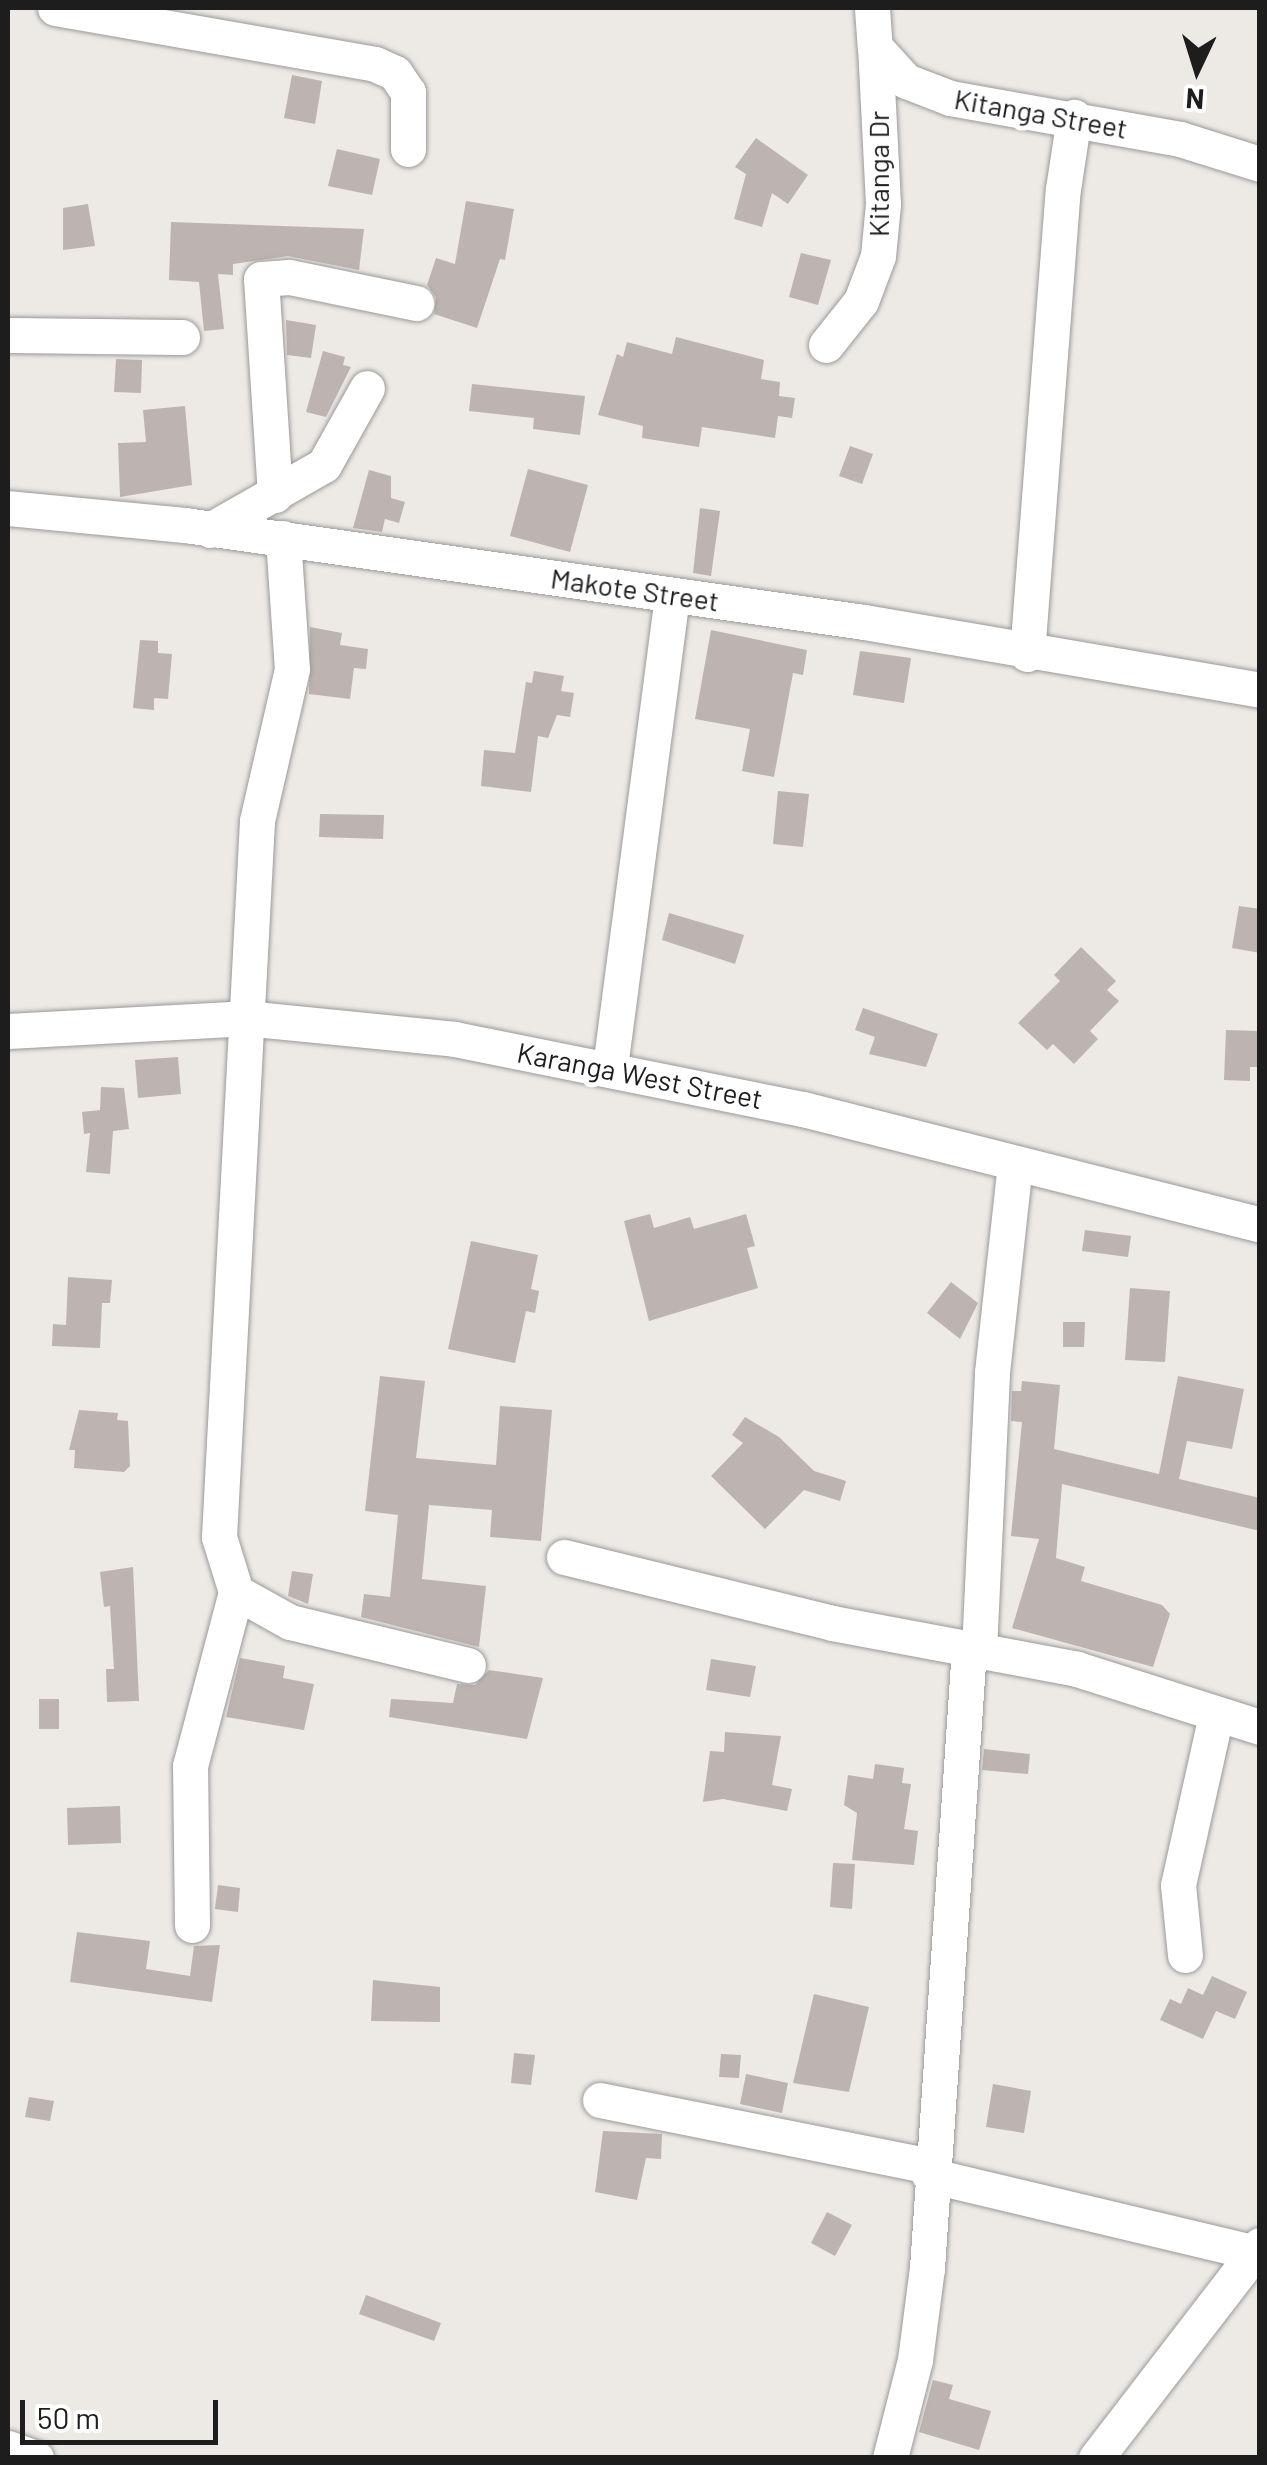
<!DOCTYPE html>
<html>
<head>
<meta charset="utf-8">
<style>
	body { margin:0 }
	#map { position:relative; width:1267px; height:2465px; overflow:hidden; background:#ede9e4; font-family:Barlow,sans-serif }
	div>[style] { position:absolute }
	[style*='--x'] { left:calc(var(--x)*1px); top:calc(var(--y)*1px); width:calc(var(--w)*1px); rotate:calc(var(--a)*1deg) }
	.building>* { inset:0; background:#bdb4b1 }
	.roads { filter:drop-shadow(0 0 2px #9a9a9a) drop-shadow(0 0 2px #9a9a9a) }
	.minor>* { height:35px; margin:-17.5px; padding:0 17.5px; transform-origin:17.5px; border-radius:17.5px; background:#fff }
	span { translate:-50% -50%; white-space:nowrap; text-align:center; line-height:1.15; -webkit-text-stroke:10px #fff; paint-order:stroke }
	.street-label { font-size:28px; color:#1d1d1d }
	.frame { position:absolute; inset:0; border:10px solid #1d1d1d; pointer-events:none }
	.north { position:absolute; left:1147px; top:20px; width:100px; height:100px; -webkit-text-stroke:8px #fff; paint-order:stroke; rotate:184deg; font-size:28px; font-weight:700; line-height:40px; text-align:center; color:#1d1d1d }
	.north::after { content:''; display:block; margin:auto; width:35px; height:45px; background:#1d1d1d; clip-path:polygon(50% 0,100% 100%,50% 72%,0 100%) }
	.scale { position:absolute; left:20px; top:2400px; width:198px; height:45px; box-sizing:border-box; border:5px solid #1d1d1d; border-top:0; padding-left:12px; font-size:30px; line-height:35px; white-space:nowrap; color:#1d1d1d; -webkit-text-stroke:8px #fff; paint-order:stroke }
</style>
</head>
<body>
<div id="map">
	<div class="building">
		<i style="clip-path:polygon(292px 75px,322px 81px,315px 124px,284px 118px)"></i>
		<i style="clip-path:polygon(756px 138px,808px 175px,788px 204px,772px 193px,762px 227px,734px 219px,746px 174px,735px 167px)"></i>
		<i style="clip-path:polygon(337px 149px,380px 159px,372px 195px,328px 186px)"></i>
		<i style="clip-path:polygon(466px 201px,514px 209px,505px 260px,500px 259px,477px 328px,434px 314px,436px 297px,427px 285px,436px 258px,455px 264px)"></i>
		<i style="clip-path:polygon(88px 204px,95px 246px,63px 250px,63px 208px)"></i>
		<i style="clip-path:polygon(171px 222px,364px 229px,359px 270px,288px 256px,233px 264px,233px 275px,218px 274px,224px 329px,204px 331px,199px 282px,169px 280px)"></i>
		<i style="clip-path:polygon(801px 253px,831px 260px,818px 305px,789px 297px)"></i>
		<i style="clip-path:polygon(286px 320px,316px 325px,311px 358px,287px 355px)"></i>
		<i style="clip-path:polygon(676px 337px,764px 360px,761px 379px,780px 382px,779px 396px,795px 398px,792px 418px,778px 416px,775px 438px,702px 427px,699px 447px,642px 438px,643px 426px,598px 415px,617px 354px,623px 357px,627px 342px,672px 354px)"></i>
		<i style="clip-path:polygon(323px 351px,345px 357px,343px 365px,351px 367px,326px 417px,306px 412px)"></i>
		<i style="clip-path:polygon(116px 359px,142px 360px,141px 393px,114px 392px)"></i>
		<i style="clip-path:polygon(472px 384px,585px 396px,580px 435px,533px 429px,534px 418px,469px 411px)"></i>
		<i style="clip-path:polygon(185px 406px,192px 485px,120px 497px,118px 443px,146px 442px,143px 410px)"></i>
		<i style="clip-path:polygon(850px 446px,873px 454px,862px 484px,839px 476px)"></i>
		<i style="clip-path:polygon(528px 469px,588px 485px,570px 552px,510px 536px)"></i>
		<i style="clip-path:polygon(369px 470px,391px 476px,391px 498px,405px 502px,399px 523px,385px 519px,382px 532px,353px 528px)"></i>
		<i style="clip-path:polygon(700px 508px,720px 511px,711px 576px,693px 573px)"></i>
		<i style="clip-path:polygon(310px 627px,342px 633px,340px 645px,368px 649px,366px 669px,354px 668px,350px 699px,309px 694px)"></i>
		<i style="clip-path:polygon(711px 630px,807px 650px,803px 675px,793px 673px,774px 777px,742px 771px,750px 729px,695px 719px)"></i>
		<i style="clip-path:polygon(140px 640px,158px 641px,158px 653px,172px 654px,168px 699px,154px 698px,154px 710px,133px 708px)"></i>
		<i style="clip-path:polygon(860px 651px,911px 658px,904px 703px,853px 695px)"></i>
		<i style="clip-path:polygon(534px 671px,564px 676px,561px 691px,574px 693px,570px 717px,557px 715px,548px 738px,538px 736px,531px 792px,481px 786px,484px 750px,515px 753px,526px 682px,532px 683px)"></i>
		<i style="clip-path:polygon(778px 791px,809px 794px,803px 847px,773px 844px)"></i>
		<i style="clip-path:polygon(320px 814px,384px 815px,383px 839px,319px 837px)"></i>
		<i style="clip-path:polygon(1239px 906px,1260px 909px,1260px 953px,1232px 948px)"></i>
		<i style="clip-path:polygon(669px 913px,744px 935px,735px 964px,662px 940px)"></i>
		<i style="clip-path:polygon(1081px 947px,1116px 981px,1107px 990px,1119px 1001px,1090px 1031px,1098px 1039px,1074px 1064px,1053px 1044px,1047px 1050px,1018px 1023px,1060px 981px,1054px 975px)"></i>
		<i style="clip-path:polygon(863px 1008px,938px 1034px,926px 1067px,869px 1054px,875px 1037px,855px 1030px)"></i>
		<i style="clip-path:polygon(1226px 1030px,1260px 1031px,1260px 1067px,1250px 1067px,1250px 1081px,1224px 1080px)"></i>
		<i style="clip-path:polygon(178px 1057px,181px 1094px,138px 1098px,135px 1060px)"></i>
		<i style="clip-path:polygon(101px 1087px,124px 1088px,129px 1129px,113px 1131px,110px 1174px,86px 1172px,90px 1133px,84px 1134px,82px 1112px,100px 1110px)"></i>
		<i style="clip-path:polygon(650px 1214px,654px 1228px,690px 1217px,694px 1229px,746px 1214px,755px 1246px,747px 1248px,758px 1288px,649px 1321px,624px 1221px)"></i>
		<i style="clip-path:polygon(1085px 1230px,1131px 1236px,1128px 1257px,1082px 1251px)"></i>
		<i style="clip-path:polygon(471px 1241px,538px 1255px,531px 1289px,539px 1291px,535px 1313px,526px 1311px,515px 1363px,448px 1349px)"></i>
		<i style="clip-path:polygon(68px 1277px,112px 1280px,110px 1303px,102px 1303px,100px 1348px,52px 1346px,53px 1324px,66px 1325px)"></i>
		<i style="clip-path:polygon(951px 1282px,978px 1303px,960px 1339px,927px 1313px)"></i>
		<i style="clip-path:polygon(1130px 1288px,1170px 1291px,1165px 1362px,1125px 1360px)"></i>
		<i style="clip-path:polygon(1063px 1322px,1085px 1322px,1084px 1347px,1063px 1347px)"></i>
		<i style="clip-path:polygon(380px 1376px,425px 1381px,416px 1458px,496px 1465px,500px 1406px,552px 1410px,541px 1541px,490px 1537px,492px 1510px,429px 1505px,422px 1579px,486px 1586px,479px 1647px,361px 1617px,364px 1594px,390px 1597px,398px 1515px,365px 1511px)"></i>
		<i style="clip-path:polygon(1178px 1376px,1244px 1389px,1232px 1449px,1187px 1441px,1179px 1479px,1260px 1498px,1260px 1531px,1062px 1484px,1056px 1558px,1085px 1567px,1081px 1581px,1162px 1605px,1170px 1614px,1153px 1667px,1012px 1628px,1039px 1539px,1011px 1536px,1022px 1422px,1011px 1421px,1012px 1391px,1021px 1391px,1022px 1381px,1060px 1385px,1054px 1449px,1159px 1474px)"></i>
		<i style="clip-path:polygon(79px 1410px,118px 1413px,117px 1420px,128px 1421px,130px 1466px,124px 1472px,74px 1468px,75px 1450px,69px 1450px)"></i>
		<i style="clip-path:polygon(745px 1417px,779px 1437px,814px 1471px,846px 1481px,840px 1501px,804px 1490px,765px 1529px,711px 1476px,743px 1443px,732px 1435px)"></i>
		<i style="clip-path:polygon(133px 1567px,139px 1701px,107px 1702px,106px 1669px,114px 1669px,110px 1606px,104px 1607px,100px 1572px)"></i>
		<i style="clip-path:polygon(292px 1571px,313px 1574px,308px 1604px,288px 1596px)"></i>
		<i style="clip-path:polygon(240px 1658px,285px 1666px,283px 1678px,314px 1684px,304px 1730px,226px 1717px)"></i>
		<i style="clip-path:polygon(711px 1659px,756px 1666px,750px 1697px,706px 1690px)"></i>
		<i style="clip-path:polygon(489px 1670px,543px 1678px,527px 1739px,389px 1717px,391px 1699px,453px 1703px,457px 1684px,475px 1685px)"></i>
		<i style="clip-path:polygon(39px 1699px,59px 1699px,59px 1729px,39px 1729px)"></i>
		<i style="clip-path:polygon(725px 1732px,781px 1736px,772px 1785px,792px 1789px,787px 1811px,723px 1799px,703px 1802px,710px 1751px,724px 1752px)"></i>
		<i style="clip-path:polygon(984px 1749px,1030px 1754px,1028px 1774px,982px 1770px)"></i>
		<i style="clip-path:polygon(875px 1764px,904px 1768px,902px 1783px,911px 1784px,904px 1829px,918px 1831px,914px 1865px,852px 1860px,857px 1813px,844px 1805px,848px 1775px,873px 1779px)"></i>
		<i style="clip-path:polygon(120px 1806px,121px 1843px,68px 1845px,67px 1808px)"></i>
		<i style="clip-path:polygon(833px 1863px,855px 1864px,852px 1909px,830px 1907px)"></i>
		<i style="clip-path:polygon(218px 1885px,240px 1888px,238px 1912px,215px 1909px)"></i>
		<i style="clip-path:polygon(77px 1932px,150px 1941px,146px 1969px,190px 1976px,194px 1946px,220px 1945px,212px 2002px,70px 1982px)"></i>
		<i style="clip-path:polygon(1212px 1976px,1247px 1992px,1235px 2019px,1216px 2011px,1203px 2039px,1160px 2020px,1170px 1999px,1181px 2004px,1188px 1988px,1203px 1995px)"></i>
		<i style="clip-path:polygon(373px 1980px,440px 1987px,440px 2022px,371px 2021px)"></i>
		<i style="clip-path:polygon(814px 1994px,869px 2007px,849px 2092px,793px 2083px)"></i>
		<i style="clip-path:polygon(514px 2053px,535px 2055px,531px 2085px,511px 2083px)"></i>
		<i style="clip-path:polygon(721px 2054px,741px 2055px,739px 2078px,719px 2077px)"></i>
		<i style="clip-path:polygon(746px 2074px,788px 2083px,782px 2113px,740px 2104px)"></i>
		<i style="clip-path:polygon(993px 2084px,1031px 2091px,1024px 2133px,986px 2127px)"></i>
		<i style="clip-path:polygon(29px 2097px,54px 2101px,50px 2121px,25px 2117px)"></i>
		<i style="clip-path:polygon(603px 2131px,662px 2134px,661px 2159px,646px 2158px,637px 2200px,595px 2192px)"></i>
		<i style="clip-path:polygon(827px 2212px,852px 2225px,835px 2256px,811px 2243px)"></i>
		<i style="clip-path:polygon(366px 2295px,441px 2323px,434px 2341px,359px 2314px)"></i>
		<i style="clip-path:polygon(933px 2380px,953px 2385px,949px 2399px,991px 2411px,979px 2450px,919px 2432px)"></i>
	</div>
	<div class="roads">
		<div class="minor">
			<i style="--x:55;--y:8;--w:325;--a:9.9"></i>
			<i style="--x:375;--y:64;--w:22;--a:24"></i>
			<i style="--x:395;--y:73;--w:23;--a:56"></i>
			<i style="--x:408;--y:92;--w:57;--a:90"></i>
			<i style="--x:872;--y:8;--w:39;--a:86"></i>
			<i style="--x:875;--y:47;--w:46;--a:47.6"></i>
			<i style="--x:906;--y:81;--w:47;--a:21.1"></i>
			<i style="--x:950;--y:98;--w:234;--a:10.1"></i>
			<i style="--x:1180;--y:139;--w:84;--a:17.4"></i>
			<i style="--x:8;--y:335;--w:174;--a:0.7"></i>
			<i style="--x:826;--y:345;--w:56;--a:-51.5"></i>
			<i style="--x:861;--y:301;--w:48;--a:-69.3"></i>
			<i style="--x:878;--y:256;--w:52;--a:-84.5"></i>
			<i style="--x:883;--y:204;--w:157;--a:-92.9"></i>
			<i style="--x:275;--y:495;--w:216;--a:-93.7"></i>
			<i style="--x:261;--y:279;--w:28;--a:-4"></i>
			<i style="--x:289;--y:277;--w:130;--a:11.6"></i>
			<i style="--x:8;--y:508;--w:178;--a:5.5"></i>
			<i style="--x:185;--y:525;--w:686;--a:8.13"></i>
			<i style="--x:864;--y:622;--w:402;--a:9.7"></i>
			<i style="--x:210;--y:530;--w:131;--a:-29.7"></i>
			<i style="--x:324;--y:465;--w:88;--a:-60.8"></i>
			<i style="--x:283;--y:538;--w:131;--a:86.1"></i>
			<i style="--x:292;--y:669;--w:156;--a:103"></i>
			<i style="--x:257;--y:821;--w:717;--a:93.04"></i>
			<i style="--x:219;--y:1537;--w:58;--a:72.8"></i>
			<i style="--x:236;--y:1592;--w:62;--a:29.1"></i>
			<i style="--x:290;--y:1622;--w:183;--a:13.6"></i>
			<i style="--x:1027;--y:654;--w:466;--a:-85.6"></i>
			<i style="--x:1063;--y:189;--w:73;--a:-81.3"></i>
			<i style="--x:8;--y:1031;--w:237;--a:-3.1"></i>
			<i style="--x:245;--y:1018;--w:211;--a:5.7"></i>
			<i style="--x:455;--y:1039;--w:355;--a:11.4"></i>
			<i style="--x:803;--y:1109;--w:471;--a:14.2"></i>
			<i style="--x:610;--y:1067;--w:476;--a:-82.5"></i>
			<i style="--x:564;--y:1557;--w:276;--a:13.8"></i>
			<i style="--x:832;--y:1623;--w:249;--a:10.6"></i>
			<i style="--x:1077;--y:1669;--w:192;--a:17.6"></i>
			<i style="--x:979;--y:1650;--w:278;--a:-87.3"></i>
			<i style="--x:992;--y:1372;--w:208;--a:-83.7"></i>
			<i style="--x:192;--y:1925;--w:159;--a:-90.7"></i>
			<i style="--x:190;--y:1766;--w:180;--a:-75.2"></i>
			<i style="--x:1185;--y:1955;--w:70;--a:-95.7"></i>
			<i style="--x:1178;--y:1885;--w:174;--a:-77.4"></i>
			<i style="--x:600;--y:2100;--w:336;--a:11.3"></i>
			<i style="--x:929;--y:2175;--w:332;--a:13.4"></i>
			<i style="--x:8;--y:2448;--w:30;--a:20"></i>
			<i style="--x:890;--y:2458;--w:101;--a:-75.7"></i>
			<i style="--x:915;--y:2360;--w:93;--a:-82.6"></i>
			<i style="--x:927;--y:2268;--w:621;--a:-86.12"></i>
			<i style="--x:1096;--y:2458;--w:269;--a:-52.4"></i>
		</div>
	</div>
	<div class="street-label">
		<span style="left:1041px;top:113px;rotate:10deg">Kitanga Street</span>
		<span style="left:878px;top:174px;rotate:-90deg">Kitanga Dr</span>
		<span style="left:635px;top:589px;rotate:8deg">Makote Street</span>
		<span style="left:640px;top:1075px;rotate:11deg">Karanga West Street</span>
	</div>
	<div class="frame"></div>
	<div class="north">N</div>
	<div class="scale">50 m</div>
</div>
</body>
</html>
